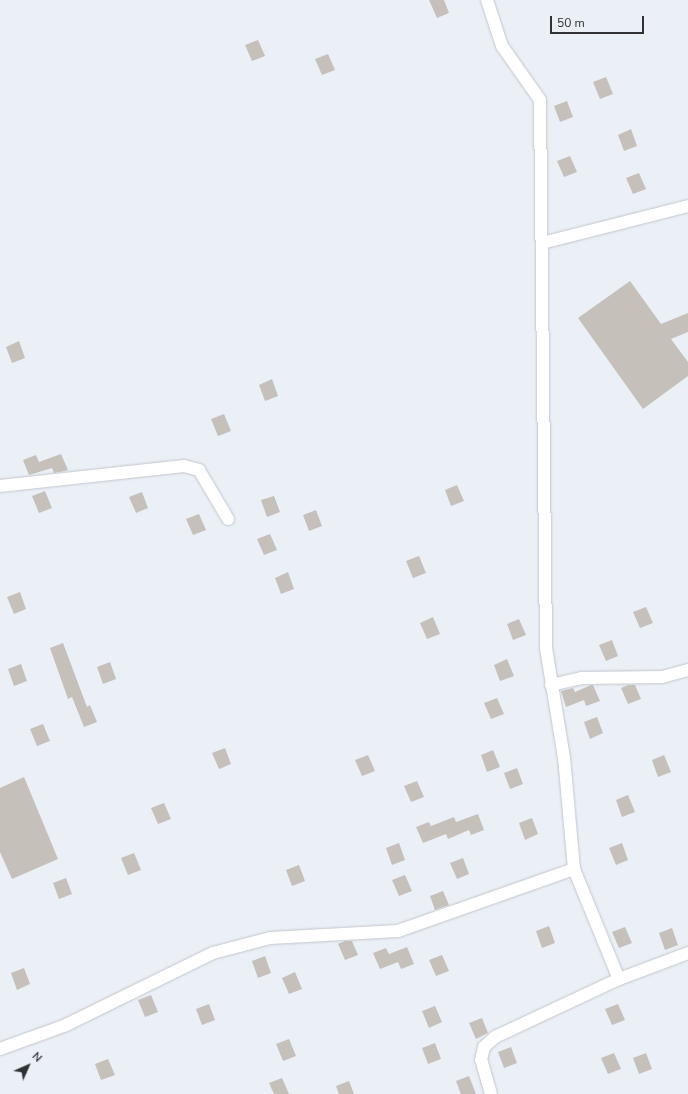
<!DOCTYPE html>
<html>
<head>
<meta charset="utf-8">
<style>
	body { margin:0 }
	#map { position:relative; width:688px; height:1094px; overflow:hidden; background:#ebeff6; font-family:"Nunito Sans",sans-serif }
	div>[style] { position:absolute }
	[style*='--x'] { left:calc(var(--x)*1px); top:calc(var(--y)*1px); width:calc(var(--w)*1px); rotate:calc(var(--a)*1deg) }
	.building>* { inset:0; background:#c6c0bb }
	.roads { filter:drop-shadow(0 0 1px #c2c6cc) drop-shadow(0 0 1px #c2c6cc) }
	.street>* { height:12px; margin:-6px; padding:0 6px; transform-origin:6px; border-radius:6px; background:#fff }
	span { translate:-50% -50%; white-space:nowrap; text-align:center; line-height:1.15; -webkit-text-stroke:4px #ebeff6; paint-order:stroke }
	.north { position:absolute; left:8px; top:1046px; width:40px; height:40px; -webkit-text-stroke:3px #ebeff6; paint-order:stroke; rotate:45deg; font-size:11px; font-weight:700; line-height:16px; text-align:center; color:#2f3133 }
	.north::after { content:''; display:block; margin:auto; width:14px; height:18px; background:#2f3133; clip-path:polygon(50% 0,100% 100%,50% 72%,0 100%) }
	.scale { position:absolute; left:550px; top:16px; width:94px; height:18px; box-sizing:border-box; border:2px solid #2f3133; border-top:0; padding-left:5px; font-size:12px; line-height:14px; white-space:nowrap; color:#2f3133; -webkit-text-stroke:3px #ebeff6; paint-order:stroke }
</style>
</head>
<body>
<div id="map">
	<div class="building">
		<i style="clip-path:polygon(429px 0,444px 0,449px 13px,437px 18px)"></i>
		<i style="clip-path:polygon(258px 40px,265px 56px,252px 61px,245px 45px)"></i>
		<i style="clip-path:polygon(328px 54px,335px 70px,322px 75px,315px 59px)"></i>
		<i style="clip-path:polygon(606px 77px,613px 94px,600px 99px,593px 82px)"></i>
		<i style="clip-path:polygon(567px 101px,573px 117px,560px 122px,554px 106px)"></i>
		<i style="clip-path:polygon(631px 129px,637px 146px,624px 151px,618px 135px)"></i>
		<i style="clip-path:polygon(570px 156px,577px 172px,564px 177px,557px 161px)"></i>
		<i style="clip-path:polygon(639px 173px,646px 189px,633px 194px,626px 178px)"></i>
		<i style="clip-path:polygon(630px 281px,661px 324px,688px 313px,688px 332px,671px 339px,688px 362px,688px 376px,643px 409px,578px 318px)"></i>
		<i style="clip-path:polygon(19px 341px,25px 358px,12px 363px,6px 347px)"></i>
		<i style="clip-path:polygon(272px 379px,278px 396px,265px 401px,259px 385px)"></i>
		<i style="clip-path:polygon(224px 414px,231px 431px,218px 436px,211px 419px)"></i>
		<i style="clip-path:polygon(61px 454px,68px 470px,65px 471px,54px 473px,52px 468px,29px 475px,23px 460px,36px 455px,39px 462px)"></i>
		<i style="clip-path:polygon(457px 485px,464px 501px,451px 506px,445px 490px)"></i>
		<i style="clip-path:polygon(45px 491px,52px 508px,39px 513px,32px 496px)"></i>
		<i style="clip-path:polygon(142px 492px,148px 508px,136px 513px,129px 497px)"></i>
		<i style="clip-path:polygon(274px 496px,280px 512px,267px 517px,261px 500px)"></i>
		<i style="clip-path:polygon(316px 510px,322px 526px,309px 531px,303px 515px)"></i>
		<i style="clip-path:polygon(199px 514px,206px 530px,193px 535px,186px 519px)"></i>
		<i style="clip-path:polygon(270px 534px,277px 550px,264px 555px,257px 539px)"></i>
		<i style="clip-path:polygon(419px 556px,426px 573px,413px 578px,406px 561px)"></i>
		<i style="clip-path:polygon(288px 572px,294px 589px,281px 594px,275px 578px)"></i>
		<i style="clip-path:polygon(20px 592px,26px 609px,14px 614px,7px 597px)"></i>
		<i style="clip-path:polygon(646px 607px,653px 623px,640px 628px,633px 612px)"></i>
		<i style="clip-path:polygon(433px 617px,440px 634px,427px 639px,420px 623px)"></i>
		<i style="clip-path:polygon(519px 619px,526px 635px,513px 640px,507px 624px)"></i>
		<i style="clip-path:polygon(612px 640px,618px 656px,606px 661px,599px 645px)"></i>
		<i style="clip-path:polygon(63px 643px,87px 707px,90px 705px,97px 722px,84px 727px,72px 697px,68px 699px,50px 648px)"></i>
		<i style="clip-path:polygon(507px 659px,514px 676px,500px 681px,494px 665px)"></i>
		<i style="clip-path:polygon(110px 662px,116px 679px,103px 684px,97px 667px)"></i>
		<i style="clip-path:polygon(21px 664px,27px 681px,14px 686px,8px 669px)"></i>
		<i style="clip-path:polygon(591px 685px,593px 685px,600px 701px,586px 706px,584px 700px,566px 707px,561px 691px,573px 688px,575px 692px)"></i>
		<i style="clip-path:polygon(628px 685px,635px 685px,641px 699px,628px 704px,621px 688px)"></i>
		<i style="clip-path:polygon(497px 698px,504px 714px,491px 719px,484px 703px)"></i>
		<i style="clip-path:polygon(597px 717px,603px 733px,590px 739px,584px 722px)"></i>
		<i style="clip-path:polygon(43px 724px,50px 741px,37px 746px,30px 729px)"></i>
		<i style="clip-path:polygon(225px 748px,231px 764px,219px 769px,212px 753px)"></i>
		<i style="clip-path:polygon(493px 750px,500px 767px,487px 772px,481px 755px)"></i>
		<i style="clip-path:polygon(368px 755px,375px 771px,362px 776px,355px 760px)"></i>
		<i style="clip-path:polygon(664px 755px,671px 772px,658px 777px,652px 760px)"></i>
		<i style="clip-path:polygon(517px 768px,523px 784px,510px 789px,504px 773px)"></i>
		<i style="clip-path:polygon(24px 777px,58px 859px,12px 879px,0 852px,0 788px)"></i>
		<i style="clip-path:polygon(417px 781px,424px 797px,411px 802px,404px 786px)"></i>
		<i style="clip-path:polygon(628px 795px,635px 812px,622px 817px,616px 800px)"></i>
		<i style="clip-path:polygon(164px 803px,171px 819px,158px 824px,151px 808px)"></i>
		<i style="clip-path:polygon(478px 814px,484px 830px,471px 835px,469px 830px,448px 839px,446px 834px,423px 843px,416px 827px,429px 822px,431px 826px,454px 817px,456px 822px)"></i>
		<i style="clip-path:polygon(532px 818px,538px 834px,525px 840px,519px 823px)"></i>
		<i style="clip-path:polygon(399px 843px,405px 860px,392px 865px,386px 848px)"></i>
		<i style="clip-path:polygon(622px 843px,628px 860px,616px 865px,609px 848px)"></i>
		<i style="clip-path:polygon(134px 853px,141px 870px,128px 875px,121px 858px)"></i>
		<i style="clip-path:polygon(463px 858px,469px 874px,457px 879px,450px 863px)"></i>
		<i style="clip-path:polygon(299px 865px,305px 881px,292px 886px,286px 870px)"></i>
		<i style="clip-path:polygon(405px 875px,412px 891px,399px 896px,392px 880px)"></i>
		<i style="clip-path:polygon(66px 878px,72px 894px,59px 899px,53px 883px)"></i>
		<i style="clip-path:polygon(443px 891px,449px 905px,435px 910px,430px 896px)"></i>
		<i style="clip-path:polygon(549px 926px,555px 943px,542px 948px,536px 931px)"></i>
		<i style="clip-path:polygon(625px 927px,632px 943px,619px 948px,612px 932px)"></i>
		<i style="clip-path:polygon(672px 928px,678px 945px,665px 950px,659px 933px)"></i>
		<i style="clip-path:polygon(345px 941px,352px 941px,358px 955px,345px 960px,338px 944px)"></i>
		<i style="clip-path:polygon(407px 947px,414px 964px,401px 969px,398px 962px,380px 969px,373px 953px,386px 948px,389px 954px)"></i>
		<i style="clip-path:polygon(442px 955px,449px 971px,436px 976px,429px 960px)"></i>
		<i style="clip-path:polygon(265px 956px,271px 973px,258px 978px,252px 961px)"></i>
		<i style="clip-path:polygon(24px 968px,30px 984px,17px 990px,11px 973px)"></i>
		<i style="clip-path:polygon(295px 972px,302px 989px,289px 994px,282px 978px)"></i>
		<i style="clip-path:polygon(151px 995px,158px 1012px,145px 1017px,138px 1000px)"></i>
		<i style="clip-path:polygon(209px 1004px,215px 1020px,202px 1025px,196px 1009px)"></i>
		<i style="clip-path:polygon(618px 1004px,625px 1020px,612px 1025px,605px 1009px)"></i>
		<i style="clip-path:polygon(435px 1006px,442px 1022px,429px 1028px,422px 1011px)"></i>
		<i style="clip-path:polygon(482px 1018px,488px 1033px,476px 1039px,469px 1023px)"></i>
		<i style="clip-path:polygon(289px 1039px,296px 1056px,283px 1061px,276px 1044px)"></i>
		<i style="clip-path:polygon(435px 1043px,441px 1059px,428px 1064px,422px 1048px)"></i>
		<i style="clip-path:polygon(511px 1047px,517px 1063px,504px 1068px,498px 1052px)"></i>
		<i style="clip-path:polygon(614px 1053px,621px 1069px,608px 1074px,601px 1058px)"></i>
		<i style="clip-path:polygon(646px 1053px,652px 1069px,639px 1074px,633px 1058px)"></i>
		<i style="clip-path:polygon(108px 1059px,115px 1075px,101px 1080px,95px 1064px)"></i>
		<i style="clip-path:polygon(469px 1076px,476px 1094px,461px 1094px,456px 1081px)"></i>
		<i style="clip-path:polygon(282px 1078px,289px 1094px,274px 1094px,269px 1083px)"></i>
		<i style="clip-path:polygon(349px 1081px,354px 1094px,339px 1094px,336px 1086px)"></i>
	</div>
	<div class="roads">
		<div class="street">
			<i style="--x:542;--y:243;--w:151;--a:-14.2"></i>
			<i style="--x:0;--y:486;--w:185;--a:-6.2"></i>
			<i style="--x:184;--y:466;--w:16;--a:15"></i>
			<i style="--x:199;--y:470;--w:57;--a:59.4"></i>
			<i style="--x:551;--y:685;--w:32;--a:-13"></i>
			<i style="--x:582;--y:678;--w:80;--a:-0.7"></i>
			<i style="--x:662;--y:677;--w:27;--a:-15"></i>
			<i style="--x:574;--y:869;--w:119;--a:67.8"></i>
			<i style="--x:0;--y:1049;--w:68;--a:-19.8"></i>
			<i style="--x:64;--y:1026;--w:166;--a:-26.1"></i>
			<i style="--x:213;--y:953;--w:59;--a:-14.7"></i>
			<i style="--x:270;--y:938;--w:128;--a:-3.1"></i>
			<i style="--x:398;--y:931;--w:187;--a:-19.4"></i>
			<i style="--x:574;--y:869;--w:111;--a:-95.1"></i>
			<i style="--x:564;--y:758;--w:111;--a:-99.3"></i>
			<i style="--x:546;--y:648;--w:548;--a:-90.63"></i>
			<i style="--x:540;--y:100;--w:66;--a:-125.1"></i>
			<i style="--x:502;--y:46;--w:48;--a:-108.1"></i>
			<i style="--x:491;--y:1094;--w:35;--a:-106"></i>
			<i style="--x:481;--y:1060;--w:13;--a:-77"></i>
			<i style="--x:484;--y:1047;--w:15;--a:-42"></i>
			<i style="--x:495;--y:1037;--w:137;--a:-25.1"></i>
			<i style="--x:619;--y:979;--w:74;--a:-20.6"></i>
		</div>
	</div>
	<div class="north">N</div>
	<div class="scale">50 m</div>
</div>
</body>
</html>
